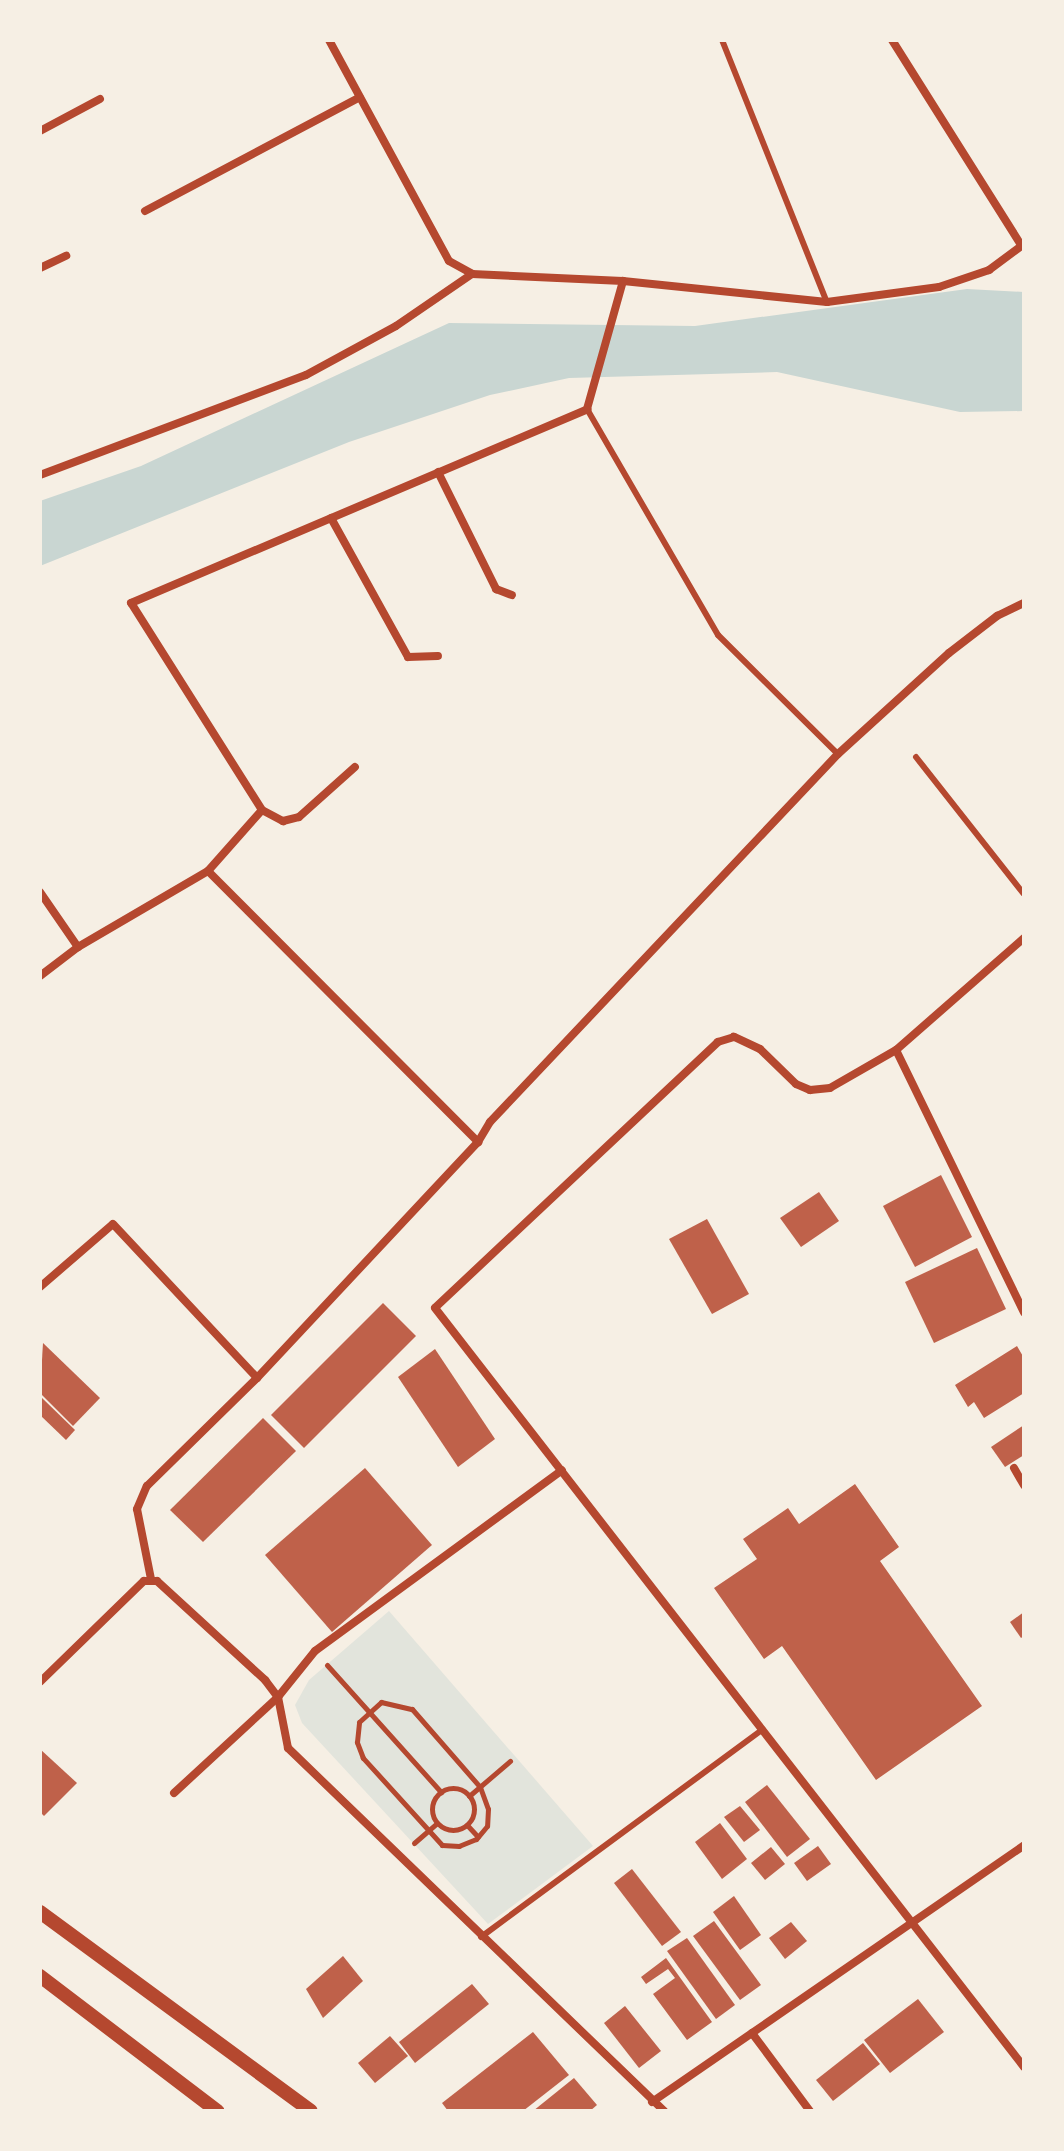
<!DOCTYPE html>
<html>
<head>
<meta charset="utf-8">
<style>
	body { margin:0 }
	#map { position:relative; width:1064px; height:2151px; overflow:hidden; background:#f6efe4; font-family:Commissioner,sans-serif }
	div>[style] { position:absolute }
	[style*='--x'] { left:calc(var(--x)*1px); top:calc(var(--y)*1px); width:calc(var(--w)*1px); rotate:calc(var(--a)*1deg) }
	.green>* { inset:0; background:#e2e4dc }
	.water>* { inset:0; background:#c9d6d2 }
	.building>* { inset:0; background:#bf614a }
	.path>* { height:5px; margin:-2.5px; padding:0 2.5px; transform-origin:2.5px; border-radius:2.5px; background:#b5482f }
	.path>.ring { margin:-2.5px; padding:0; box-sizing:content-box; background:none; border:5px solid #b5482f; border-radius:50% }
	.service>* { height:6px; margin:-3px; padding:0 3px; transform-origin:3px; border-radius:3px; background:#b5482f }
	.minor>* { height:8px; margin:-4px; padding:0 4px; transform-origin:4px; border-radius:4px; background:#b5482f }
	.tertiary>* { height:14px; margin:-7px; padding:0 7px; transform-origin:7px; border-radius:7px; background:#b5482f }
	span { translate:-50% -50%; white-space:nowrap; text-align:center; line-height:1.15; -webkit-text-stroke:6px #f6efe4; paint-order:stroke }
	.frame { position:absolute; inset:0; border:42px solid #f6efe4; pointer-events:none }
</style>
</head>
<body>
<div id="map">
	<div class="green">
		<i style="clip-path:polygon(389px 1611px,593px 1846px,488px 1924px,302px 1723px,295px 1705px,309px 1680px)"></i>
	</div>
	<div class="water">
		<i style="clip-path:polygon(967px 289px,1024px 292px,1024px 411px,960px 412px,777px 372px,569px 378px,490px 395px,349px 442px,40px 566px,40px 501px,141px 466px,449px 323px,695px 326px)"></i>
	</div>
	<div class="building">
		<i style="clip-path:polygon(941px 1175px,972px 1237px,915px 1267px,883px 1206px)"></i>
		<i style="clip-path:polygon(819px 1192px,839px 1221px,801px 1247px,780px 1218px)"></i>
		<i style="clip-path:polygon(707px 1219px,749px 1294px,712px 1314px,669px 1239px)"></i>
		<i style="clip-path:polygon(977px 1248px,1006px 1309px,934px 1343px,905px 1282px)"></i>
		<i style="clip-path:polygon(383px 1303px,416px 1336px,304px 1448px,271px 1415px)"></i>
		<i style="clip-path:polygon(43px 1343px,100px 1398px,73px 1426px,40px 1393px)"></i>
		<i style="clip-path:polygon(1017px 1346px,1024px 1358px,1024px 1393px,984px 1418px,974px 1402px,968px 1407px,955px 1385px)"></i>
		<i style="clip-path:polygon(435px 1349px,495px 1439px,458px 1467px,398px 1377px)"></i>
		<i style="clip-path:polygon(40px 1396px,75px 1430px,66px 1440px,40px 1415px)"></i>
		<i style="clip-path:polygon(263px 1418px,296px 1451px,203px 1542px,170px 1510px)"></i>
		<i style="clip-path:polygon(1024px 1425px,1024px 1455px,1005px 1467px,991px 1447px)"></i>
		<i style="clip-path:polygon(365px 1468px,432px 1545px,332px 1632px,265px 1555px)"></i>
		<i style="clip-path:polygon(855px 1484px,899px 1547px,880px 1561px,982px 1706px,876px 1780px,782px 1646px,764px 1659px,714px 1588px,757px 1559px,743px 1539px,788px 1508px,799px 1524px)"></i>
		<i style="clip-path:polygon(1024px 1612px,1024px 1636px,1021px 1638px,1010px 1622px)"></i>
		<i style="clip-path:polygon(40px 1749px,77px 1783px,44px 1816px,40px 1812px)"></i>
		<i style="clip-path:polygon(767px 1785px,810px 1839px,787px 1857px,745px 1802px)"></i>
		<i style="clip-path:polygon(740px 1806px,760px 1830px,744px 1842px,724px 1817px)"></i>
		<i style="clip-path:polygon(720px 1823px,747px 1859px,722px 1879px,695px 1842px)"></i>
		<i style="clip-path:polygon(818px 1846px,831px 1864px,807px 1881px,794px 1863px)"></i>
		<i style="clip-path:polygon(771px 1847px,785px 1864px,765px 1880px,751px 1863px)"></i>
		<i style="clip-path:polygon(632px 1869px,681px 1932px,662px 1946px,614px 1883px)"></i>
		<i style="clip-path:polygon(734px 1896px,761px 1935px,740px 1950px,713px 1912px)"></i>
		<i style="clip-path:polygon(714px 1921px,761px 1985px,740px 2000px,693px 1936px)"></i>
		<i style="clip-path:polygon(791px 1922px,807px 1941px,785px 1959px,769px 1938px)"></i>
		<i style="clip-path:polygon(687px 1938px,735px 2005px,716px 2019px,667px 1951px)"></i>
		<i style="clip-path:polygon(343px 1956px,363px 1981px,323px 2018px,306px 1989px)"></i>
		<i style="clip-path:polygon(666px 1958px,712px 2022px,687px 2040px,653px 1994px,675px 1978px,668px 1969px,646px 1984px,641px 1977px)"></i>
		<i style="clip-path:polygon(472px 1984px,489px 2004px,415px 2063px,399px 2042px)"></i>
		<i style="clip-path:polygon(918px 1999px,944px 2032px,890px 2073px,864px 2040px)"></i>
		<i style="clip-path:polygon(625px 2006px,661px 2051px,639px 2068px,604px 2023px)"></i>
		<i style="clip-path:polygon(533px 2032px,569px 2075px,523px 2111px,448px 2111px,442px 2103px)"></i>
		<i style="clip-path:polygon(390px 2036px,408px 2056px,375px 2083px,358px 2063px)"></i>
		<i style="clip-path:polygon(863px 2043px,880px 2064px,833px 2101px,816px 2080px)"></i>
		<i style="clip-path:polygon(574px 2078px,597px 2105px,590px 2111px,533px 2111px)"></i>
	</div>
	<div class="path">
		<i style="--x:327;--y:1665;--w:171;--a:48.1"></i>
		<i style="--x:381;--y:1702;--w:32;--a:13"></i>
		<i style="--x:412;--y:1709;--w:103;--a:48.9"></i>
		<i style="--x:480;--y:1787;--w:23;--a:70"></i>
		<i style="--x:488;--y:1809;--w:17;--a:93"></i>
		<i style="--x:487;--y:1826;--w:17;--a:130"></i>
		<i style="--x:476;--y:1839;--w:18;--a:158"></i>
		<i style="--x:459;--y:1846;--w:17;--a:-177"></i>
		<i style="--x:442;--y:1845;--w:118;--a:-132.2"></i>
		<i style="--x:363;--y:1758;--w:17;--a:-111"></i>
		<i style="--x:357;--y:1742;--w:20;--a:-84"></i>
		<i style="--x:359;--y:1722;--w:30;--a:-42"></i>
		<i class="ring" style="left:432px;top:1788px;width:37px;height:37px"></i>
		<i style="--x:469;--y:1796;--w:54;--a:-40.5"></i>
		<i style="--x:467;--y:1825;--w:16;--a:47"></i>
		<i style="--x:414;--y:1843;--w:30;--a:-41"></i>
	</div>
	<div class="service">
		<i style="--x:722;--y:40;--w:282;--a:68.2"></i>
		<i style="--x:587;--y:409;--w:261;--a:59.9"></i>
		<i style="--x:718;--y:635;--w:169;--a:44.8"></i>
		<i style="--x:916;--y:757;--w:174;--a:51.8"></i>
		<i style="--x:481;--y:1937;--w:350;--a:-36.4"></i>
	</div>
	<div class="minor">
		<i style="--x:329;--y:40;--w:251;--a:61.5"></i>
		<i style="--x:449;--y:261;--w:26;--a:29"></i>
		<i style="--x:472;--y:274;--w:151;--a:2.7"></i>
		<i style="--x:623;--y:281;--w:205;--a:5.9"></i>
		<i style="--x:827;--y:302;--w:113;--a:-7.6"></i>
		<i style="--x:939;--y:287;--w:53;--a:-18.8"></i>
		<i style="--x:989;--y:270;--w:44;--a:-36.6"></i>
		<i style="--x:892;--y:40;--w:242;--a:57.8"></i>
		<i style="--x:40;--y:131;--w:68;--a:-28.1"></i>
		<i style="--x:145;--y:211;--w:243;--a:-27.9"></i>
		<i style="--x:40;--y:268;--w:29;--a:-25"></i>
		<i style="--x:438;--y:472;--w:131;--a:63.6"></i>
		<i style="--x:496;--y:589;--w:17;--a:21"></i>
		<i style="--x:40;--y:475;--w:284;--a:-20.6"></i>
		<i style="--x:306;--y:375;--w:102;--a:-28.6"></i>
		<i style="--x:396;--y:326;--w:92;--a:-34.4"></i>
		<i style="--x:331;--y:518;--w:159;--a:61"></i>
		<i style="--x:408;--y:657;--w:30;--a:-2"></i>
		<i style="--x:262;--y:810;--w:24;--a:28"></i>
		<i style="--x:283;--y:821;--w:16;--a:-14"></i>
		<i style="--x:299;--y:817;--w:75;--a:-41.8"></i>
		<i style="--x:208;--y:871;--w:383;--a:45.1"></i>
		<i style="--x:40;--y:892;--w:67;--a:55.4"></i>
		<i style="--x:1024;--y:938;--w:170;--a:138.8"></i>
		<i style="--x:896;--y:1050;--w:76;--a:150.1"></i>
		<i style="--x:830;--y:1088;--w:20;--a:174"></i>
		<i style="--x:810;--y:1090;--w:15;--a:-157"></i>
		<i style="--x:796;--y:1084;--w:50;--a:-135.8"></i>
		<i style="--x:760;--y:1049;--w:29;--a:-155"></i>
		<i style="--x:734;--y:1037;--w:17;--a:163"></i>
		<i style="--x:718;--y:1042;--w:388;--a:136.8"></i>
		<i style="--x:435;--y:1308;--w:961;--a:52.19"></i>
		<i style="--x:40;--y:976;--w:48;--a:-37.3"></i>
		<i style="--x:78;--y:947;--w:151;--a:-30.3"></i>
		<i style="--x:208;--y:871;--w:81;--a:-48.5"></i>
		<i style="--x:262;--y:810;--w:245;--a:-122.3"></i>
		<i style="--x:131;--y:603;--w:496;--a:-23"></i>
		<i style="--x:587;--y:409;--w:133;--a:-74.3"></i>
		<i style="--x:896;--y:1050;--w:292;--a:64"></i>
		<i style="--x:40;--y:1287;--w:96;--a:-40.8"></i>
		<i style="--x:113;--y:1224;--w:211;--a:46.9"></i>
		<i style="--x:1014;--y:1468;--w:20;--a:60"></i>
		<i style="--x:151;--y:1579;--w:71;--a:-101.3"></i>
		<i style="--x:137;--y:1509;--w:25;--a:-67"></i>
		<i style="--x:147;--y:1486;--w:154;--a:-44.5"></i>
		<i style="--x:257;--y:1378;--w:323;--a:-46.9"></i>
		<i style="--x:478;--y:1142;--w:23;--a:-59"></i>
		<i style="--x:490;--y:1122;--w:506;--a:-46.6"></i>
		<i style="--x:838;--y:754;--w:150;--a:-42.3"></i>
		<i style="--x:949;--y:653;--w:61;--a:-37.6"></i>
		<i style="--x:997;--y:616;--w:30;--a:-26"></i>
		<i style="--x:40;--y:1682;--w:145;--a:-44.2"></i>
		<i style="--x:144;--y:1581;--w:13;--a:0"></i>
		<i style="--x:157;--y:1581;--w:147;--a:42.5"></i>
		<i style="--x:265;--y:1680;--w:21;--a:53"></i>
		<i style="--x:278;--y:1697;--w:52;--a:78.9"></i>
		<i style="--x:288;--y:1748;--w:523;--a:43.99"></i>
		<i style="--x:174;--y:1793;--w:142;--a:-42.7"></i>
		<i style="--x:278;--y:1697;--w:59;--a:-51.2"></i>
		<i style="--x:315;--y:1651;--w:306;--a:-36.2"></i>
		<i style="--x:752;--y:2033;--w:97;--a:53.4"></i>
		<i style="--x:652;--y:2102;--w:452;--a:-34.6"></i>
	</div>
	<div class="tertiary">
		<i style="--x:40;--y:1912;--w:336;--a:36.3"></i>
		<i style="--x:40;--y:1976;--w:223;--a:37.3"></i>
	</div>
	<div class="frame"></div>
</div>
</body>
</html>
